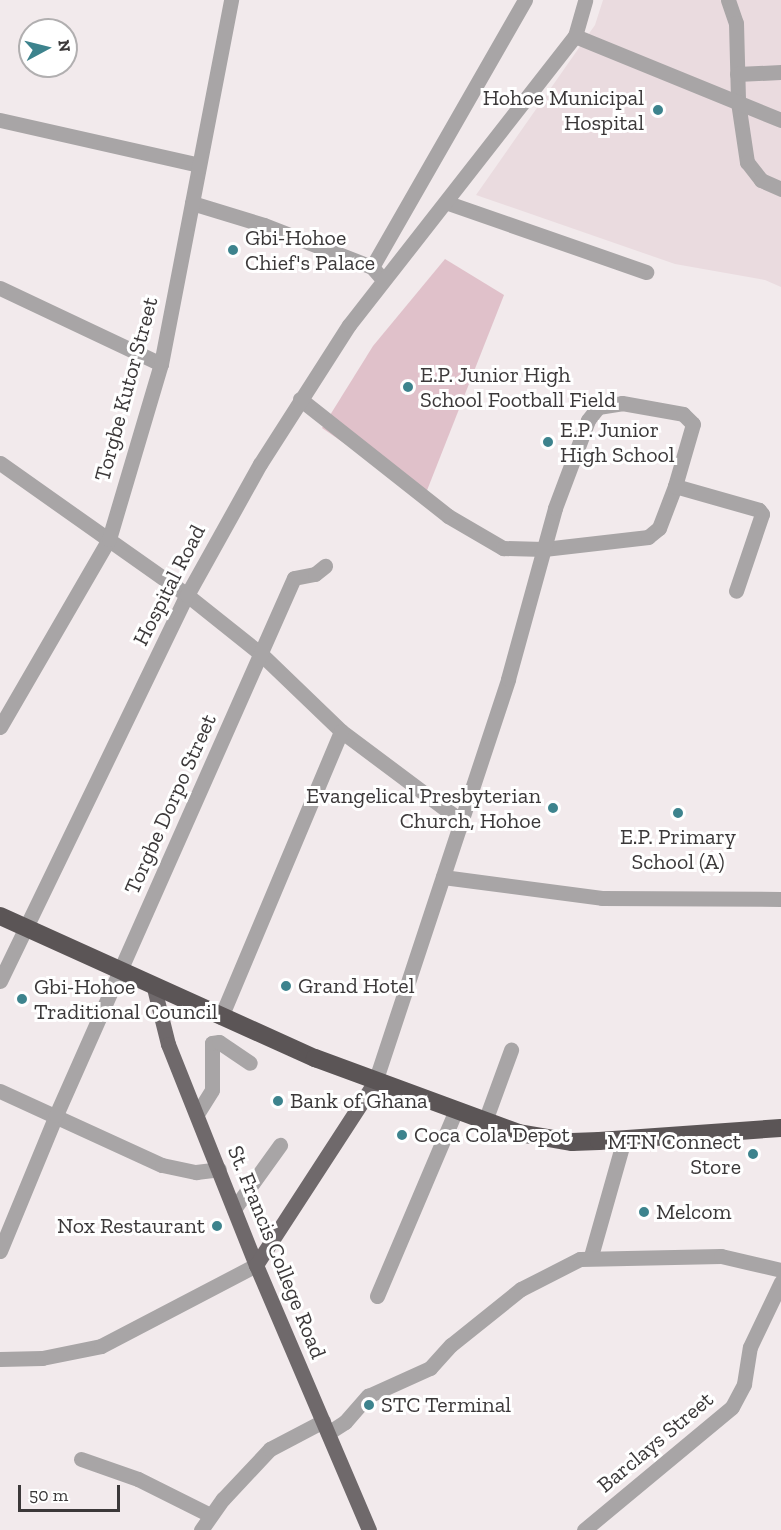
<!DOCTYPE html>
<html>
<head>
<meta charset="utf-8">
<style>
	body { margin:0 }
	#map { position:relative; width:781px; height:1530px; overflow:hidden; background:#f2eaec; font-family:"Zilla Slab",serif }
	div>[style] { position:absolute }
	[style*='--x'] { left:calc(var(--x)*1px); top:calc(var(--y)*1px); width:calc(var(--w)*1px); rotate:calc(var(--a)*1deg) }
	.built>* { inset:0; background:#eadbdf }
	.green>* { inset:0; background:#e0c1ca }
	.minor>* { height:15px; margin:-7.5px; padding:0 7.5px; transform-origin:7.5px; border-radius:7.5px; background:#a8a5a6 }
	.major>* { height:15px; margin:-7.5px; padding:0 7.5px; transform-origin:7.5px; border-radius:7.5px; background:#6f696b }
	.highway>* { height:18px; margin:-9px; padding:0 9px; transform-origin:9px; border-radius:9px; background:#5b5556 }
	.dots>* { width:16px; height:16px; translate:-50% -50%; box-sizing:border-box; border:3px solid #fff; border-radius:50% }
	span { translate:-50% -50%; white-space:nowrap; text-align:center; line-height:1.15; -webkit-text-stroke:6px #fff; paint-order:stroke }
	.poi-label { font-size:22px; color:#3b3839 }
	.right { translate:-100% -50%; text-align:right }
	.left { translate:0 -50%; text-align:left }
	.street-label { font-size:22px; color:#3b3839 }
	.north { position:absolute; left:18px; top:18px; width:60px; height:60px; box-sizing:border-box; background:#fff; border:2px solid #b1afb0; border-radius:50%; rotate:83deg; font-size:16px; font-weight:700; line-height:24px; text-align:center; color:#3b3839 }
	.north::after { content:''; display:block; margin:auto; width:21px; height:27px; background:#3d838d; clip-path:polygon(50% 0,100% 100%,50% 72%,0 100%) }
	.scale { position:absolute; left:18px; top:1485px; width:102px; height:27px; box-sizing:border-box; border:3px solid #3b3839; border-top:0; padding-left:8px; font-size:18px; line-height:21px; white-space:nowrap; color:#3b3839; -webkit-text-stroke:4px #fff; paint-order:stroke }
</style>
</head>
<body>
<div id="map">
	<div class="built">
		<i style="clip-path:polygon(603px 0,781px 0,781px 287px,765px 280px,675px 264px,476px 195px,595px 25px)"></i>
	</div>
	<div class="green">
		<i style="clip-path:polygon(445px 259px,504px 295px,424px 498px,322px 428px,373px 346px)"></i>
	</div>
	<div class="minor">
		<i style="--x:728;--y:0;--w:24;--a:71"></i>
		<i style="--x:736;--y:23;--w:79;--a:88.5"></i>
		<i style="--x:738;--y:102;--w:61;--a:81.5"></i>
		<i style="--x:747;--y:162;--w:23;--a:52"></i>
		<i style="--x:761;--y:180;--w:22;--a:24"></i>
		<i style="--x:575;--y:36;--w:222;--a:22.2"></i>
		<i style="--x:737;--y:74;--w:44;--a:-2.6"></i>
		<i style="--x:0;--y:120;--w:204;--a:12.7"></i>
		<i style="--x:192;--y:203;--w:75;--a:17"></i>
		<i style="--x:264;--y:225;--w:116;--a:21.3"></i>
		<i style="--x:372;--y:267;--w:11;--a:49"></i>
		<i style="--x:448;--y:203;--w:210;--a:19.2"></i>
		<i style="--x:372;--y:267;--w:308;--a:-60.2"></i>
		<i style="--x:0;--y:288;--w:178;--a:25.3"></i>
		<i style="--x:300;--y:399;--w:189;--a:38.3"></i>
		<i style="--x:448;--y:516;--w:64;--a:30.2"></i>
		<i style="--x:503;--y:548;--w:41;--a:1.4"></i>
		<i style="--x:544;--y:549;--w:105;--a:-6.6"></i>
		<i style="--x:648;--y:537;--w:14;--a:-39"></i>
		<i style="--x:659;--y:528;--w:45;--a:-69.1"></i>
		<i style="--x:0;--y:463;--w:229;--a:35.2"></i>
		<i style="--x:187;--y:595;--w:95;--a:38.6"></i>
		<i style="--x:261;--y:654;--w:111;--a:43.9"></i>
		<i style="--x:341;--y:731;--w:149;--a:36.8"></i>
		<i style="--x:0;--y:727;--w:217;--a:-59.9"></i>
		<i style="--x:109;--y:539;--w:183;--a:-73.5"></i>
		<i style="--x:161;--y:364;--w:371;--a:-79.1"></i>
		<i style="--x:443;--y:877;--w:160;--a:7.5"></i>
		<i style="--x:602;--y:898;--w:179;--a:0.3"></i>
		<i style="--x:0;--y:981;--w:429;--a:-64.2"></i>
		<i style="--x:187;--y:595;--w:150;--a:-60.9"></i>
		<i style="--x:260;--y:464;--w:165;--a:-57.4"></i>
		<i style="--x:349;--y:325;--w:367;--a:-52"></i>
		<i style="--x:575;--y:36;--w:37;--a:-74"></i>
		<i style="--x:221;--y:1017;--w:310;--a:-67.2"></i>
		<i style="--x:375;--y:1082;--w:424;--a:-71.7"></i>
		<i style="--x:508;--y:679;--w:177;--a:-74.6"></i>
		<i style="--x:555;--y:508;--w:94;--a:-69.4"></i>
		<i style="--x:588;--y:420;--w:16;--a:-52"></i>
		<i style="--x:598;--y:407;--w:24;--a:-9"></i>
		<i style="--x:622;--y:403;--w:62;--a:10.2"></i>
		<i style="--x:683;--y:414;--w:14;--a:45"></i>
		<i style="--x:693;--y:424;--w:65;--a:106.2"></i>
		<i style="--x:675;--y:486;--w:87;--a:15.9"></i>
		<i style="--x:759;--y:510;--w:5;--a:53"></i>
		<i style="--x:762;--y:514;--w:81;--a:108.7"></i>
		<i style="--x:0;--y:1091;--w:178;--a:24.6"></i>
		<i style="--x:162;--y:1165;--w:35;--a:12"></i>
		<i style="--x:196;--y:1172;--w:23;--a:-7"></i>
		<i style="--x:197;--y:1114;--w:28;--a:-58"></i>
		<i style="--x:212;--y:1090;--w:47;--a:-90"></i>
		<i style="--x:212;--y:1043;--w:7;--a:-8"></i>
		<i style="--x:219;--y:1042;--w:37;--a:34"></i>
		<i style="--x:485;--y:1121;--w:76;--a:-69.9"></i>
		<i style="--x:234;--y:1209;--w:79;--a:-54.3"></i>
		<i style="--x:0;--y:1251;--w:147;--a:-67.6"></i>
		<i style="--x:56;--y:1115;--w:587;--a:-66.1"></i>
		<i style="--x:294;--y:578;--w:21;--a:-11"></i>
		<i style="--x:315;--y:574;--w:13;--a:-39"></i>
		<i style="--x:591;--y:1256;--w:122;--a:-74.2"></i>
		<i style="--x:377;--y:1296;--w:202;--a:-67"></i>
		<i style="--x:0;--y:1359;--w:42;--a:-1.4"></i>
		<i style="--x:42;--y:1358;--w:60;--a:-11.5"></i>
		<i style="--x:101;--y:1346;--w:175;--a:-27.6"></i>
		<i style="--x:328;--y:1433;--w:20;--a:-33"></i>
		<i style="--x:345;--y:1422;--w:35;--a:-49"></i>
		<i style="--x:368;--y:1396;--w:68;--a:-24.3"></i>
		<i style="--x:430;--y:1368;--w:31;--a:-48"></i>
		<i style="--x:451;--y:1345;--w:90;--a:-38.7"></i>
		<i style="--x:521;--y:1289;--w:66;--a:-27"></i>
		<i style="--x:580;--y:1259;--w:141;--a:-1.2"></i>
		<i style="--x:721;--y:1256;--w:62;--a:13.1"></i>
		<i style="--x:81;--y:1459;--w:60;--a:19.3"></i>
		<i style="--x:138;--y:1479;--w:80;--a:26.6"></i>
		<i style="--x:201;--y:1530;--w:38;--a:-55"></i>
		<i style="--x:223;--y:1499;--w:69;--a:-46.8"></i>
		<i style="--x:270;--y:1449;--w:60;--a:-27.8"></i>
		<i style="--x:584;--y:1530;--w:192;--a:-39.7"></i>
		<i style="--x:732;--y:1407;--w:26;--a:-62"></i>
		<i style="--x:744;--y:1384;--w:37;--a:-81"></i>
		<i style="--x:750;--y:1347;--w:72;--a:-64.5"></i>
	</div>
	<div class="major">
		<i style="--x:154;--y:988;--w:58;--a:76"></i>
		<i style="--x:168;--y:1044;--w:238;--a:68.3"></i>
		<i style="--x:256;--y:1265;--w:288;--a:66.9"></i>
		<i style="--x:256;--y:1265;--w:218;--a:-57"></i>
	</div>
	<div class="highway">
		<i style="--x:0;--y:916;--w:346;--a:24.3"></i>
		<i style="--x:315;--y:1058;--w:217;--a:20.2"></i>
		<i style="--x:519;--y:1133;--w:54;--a:9.6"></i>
		<i style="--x:572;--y:1142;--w:27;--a:-2"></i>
		<i style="--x:599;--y:1141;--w:182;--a:-4.1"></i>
	</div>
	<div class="dots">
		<i style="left:658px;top:110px;background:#3d838d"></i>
		<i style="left:233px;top:250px;background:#3d838d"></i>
		<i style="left:408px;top:387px;background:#3d838d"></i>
		<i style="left:548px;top:442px;background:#3d838d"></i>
		<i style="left:553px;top:808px;background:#3d838d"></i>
		<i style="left:678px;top:813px;background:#3d838d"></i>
		<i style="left:286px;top:986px;background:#3d838d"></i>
		<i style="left:22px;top:999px;background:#3d838d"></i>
		<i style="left:278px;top:1101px;background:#3d838d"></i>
		<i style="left:402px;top:1135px;background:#3d838d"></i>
		<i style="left:753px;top:1154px;background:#3d838d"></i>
		<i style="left:644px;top:1212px;background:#3d838d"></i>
		<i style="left:217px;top:1226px;background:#3d838d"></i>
		<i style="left:369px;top:1405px;background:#3d838d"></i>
	</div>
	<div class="poi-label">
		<span class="right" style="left:644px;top:110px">Hohoe Municipal<br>Hospital</span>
		<span class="left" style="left:245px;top:250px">Gbi-Hohoe<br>Chief's Palace</span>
		<span class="left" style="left:420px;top:387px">E.P. Junior High<br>School Football Field</span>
		<span class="left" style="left:560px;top:442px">E.P. Junior<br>High School</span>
		<span class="right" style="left:541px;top:808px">Evangelical Presbyterian<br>Church, Hohoe</span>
		<span style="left:678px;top:849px">E.P. Primary<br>School (A)</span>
		<span class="left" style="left:34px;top:999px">Gbi-Hohoe<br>Traditional Council</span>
		<span class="left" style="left:298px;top:986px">Grand Hotel</span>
		<span class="left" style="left:290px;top:1101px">Bank of Ghana</span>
		<span class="left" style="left:414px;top:1135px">Coca Cola Depot</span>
		<span class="right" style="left:741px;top:1154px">MTN Connect<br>Store</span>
		<span class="left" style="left:656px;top:1212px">Melcom</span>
		<span class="right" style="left:205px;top:1226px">Nox Restaurant</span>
		<span class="left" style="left:381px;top:1405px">STC Terminal</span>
	</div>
	<div class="street-label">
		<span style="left:126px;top:389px;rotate:-75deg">Torgbe Kutor Street</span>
		<span style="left:169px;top:585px;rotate:-63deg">Hospital Road</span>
		<span style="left:170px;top:804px;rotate:-66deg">Torgbe Dorpo Street</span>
		<span style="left:277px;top:1252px;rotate:68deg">St. Francis College Road</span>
		<span style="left:655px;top:1442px;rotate:-40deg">Barclays Street</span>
	</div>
	<div class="north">N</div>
	<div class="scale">50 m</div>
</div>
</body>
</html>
